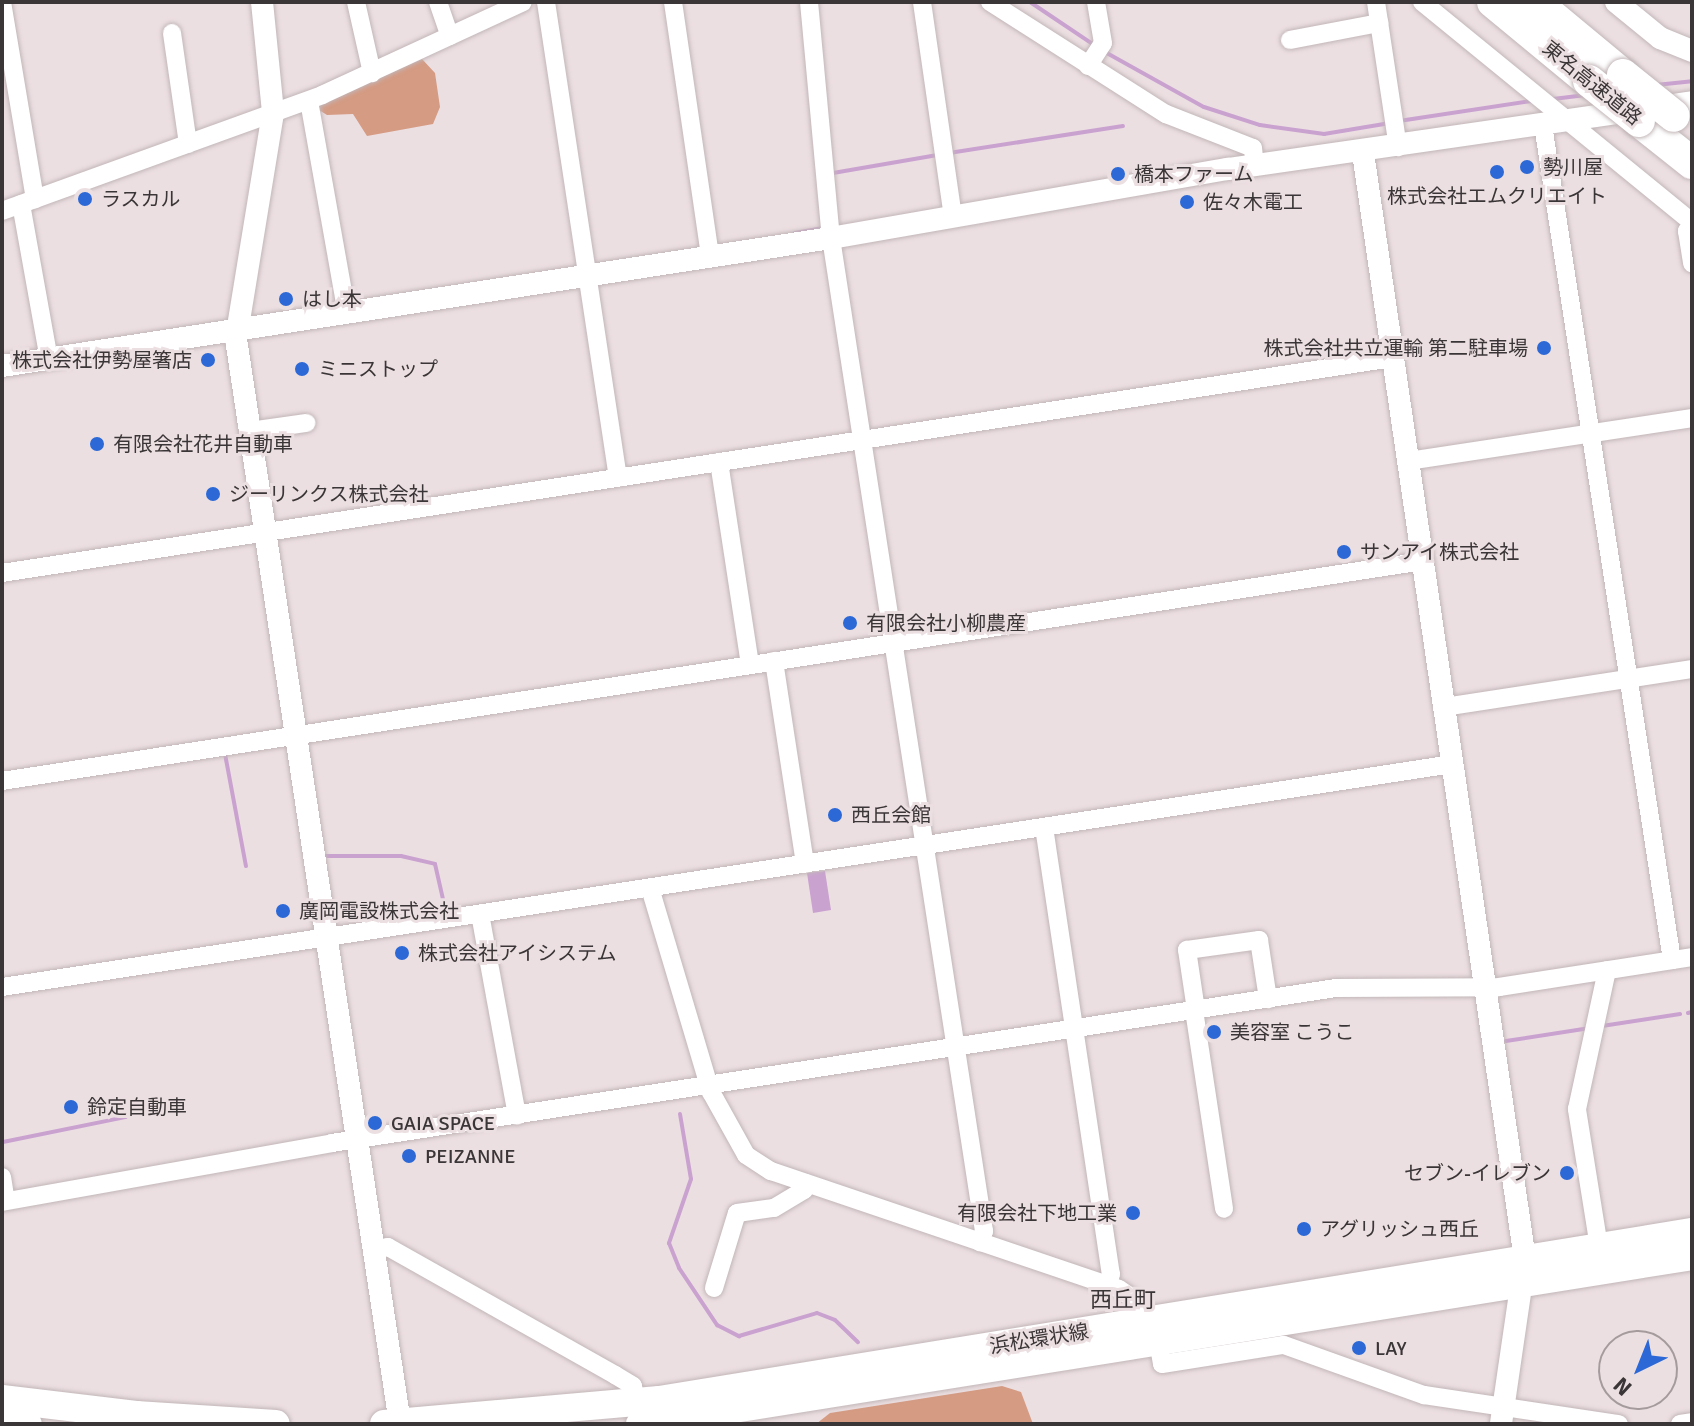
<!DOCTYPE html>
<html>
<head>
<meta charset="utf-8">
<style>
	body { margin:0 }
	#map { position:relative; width:1694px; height:1426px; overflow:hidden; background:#ecdfe2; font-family:Signika,"Noto Sans JP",sans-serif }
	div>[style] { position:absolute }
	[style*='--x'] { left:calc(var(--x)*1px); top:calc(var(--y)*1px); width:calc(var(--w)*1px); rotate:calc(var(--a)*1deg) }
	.forest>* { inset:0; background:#d59b83 }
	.water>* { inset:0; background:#caa2d0 }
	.stream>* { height:4px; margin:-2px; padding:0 2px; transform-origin:2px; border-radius:2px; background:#caa2d0 }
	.roads { filter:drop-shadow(0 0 2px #c2b6b8) drop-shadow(0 0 2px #c2b6b8) }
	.minor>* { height:18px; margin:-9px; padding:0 9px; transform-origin:9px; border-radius:9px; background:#fff }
	.tertiary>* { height:22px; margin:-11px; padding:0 11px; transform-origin:11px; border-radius:11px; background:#fff }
	.primary>* { height:28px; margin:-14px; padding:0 14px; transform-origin:14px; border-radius:14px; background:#fff }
	.motorway>* { height:32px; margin:-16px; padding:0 16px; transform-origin:16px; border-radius:16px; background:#fff }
	.bridges { filter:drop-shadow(0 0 2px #c2b6b8) drop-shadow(0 0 2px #c2b6b8) }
	.motorway-bridge>* { height:32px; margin:-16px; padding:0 16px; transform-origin:16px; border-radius:16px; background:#fff }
	.dots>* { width:22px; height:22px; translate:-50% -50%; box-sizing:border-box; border:4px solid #ecdfe2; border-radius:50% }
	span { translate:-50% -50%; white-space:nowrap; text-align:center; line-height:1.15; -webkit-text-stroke:6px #ecdfe2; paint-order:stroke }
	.street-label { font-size:20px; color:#3a3536 }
	.poi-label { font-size:20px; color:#3a3536 }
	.left { translate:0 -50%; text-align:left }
	.right { translate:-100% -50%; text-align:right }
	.neighbourhood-label { font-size:22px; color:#3a3536 }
	.frame { position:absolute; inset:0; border:4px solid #3a3536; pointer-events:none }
	.north { position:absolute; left:1598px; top:1330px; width:80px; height:80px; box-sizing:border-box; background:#ecdfe2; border:2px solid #a59b9d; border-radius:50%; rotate:223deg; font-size:22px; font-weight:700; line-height:32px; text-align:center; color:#3a3536 }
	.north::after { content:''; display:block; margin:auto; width:28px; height:36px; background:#2c69d7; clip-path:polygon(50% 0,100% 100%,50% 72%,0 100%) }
</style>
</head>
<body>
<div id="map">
	<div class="forest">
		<i style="clip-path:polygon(422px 59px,435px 73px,440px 107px,433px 124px,367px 136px,353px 114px,327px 115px,319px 110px,319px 105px)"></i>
		<i style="clip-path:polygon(1002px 1386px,1021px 1392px,1033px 1424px,816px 1424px,830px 1413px)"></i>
	</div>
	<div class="water">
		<i style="clip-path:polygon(825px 871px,831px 910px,813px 913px,807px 873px)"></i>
	</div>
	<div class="stream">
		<i style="--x:1030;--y:2;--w:77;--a:33.9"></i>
		<i style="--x:1105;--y:52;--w:113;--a:29.1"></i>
		<i style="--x:1204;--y:107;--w:59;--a:17.8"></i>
		<i style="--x:1260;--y:125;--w:65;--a:8"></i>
		<i style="--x:1324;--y:134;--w:67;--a:-9.5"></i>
		<i style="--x:1656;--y:85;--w:36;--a:-6"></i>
		<i style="--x:1553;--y:99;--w:31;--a:-7"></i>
		<i style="--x:1399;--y:121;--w:134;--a:-8.6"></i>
		<i style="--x:949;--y:153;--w:176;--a:-8.8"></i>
		<i style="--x:833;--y:173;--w:106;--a:-9.8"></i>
		<i style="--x:795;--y:233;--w:29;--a:-10"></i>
		<i style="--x:225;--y:754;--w:114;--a:79.4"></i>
		<i style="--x:322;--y:856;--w:79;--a:0"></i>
		<i style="--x:401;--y:856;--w:35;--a:13"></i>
		<i style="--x:435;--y:864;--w:45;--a:77.2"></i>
		<i style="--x:1688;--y:1013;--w:4;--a:-14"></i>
		<i style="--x:1602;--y:1026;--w:79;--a:-8.7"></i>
		<i style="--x:1506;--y:1041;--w:85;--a:-8.8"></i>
		<i style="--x:680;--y:1114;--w:66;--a:80.4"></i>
		<i style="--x:691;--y:1179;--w:68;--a:109"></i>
		<i style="--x:669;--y:1243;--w:27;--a:68"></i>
		<i style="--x:679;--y:1268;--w:69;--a:56.3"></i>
		<i style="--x:717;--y:1325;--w:25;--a:27"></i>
		<i style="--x:739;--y:1336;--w:81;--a:-16.4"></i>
		<i style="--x:817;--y:1313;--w:19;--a:21"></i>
		<i style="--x:835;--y:1320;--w:32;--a:44"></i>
		<i style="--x:3;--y:1142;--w:136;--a:-11.5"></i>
	</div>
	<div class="roads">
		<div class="minor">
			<i style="--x:2;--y:2;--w:200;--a:80.5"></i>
			<i style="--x:356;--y:2;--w:73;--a:77.3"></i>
			<i style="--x:438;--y:2;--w:36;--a:71"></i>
			<i style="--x:546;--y:2;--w:481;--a:81.4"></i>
			<i style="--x:673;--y:2;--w:258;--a:81.7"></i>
			<i style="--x:809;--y:2;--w:237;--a:84.7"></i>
			<i style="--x:831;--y:238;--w:1005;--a:81.24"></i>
			<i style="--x:984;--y:1231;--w:12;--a:110"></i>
			<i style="--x:922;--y:2;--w:217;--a:81.8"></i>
			<i style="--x:990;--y:2;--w:209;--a:32.5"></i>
			<i style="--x:1166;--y:114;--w:93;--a:21.3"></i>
			<i style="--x:1253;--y:148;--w:18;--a:84"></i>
			<i style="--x:1376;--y:2;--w:147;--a:81.4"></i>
			<i style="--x:1422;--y:2;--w:348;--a:39.2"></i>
			<i style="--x:172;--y:33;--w:112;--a:81.8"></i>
			<i style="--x:1290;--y:40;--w:91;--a:-10.8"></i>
			<i style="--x:1088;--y:66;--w:27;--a:-57"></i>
			<i style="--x:1103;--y:43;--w:42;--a:-99.7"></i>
			<i style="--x:309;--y:101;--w:216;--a:79.9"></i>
			<i style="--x:1543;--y:125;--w:845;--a:81.22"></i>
			<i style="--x:21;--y:204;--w:158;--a:79.8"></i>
			<i style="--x:2;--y:211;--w:340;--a:-19.9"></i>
			<i style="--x:322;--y:95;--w:221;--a:-24.8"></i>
			<i style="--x:1692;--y:225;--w:8;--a:130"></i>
			<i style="--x:1687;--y:231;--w:33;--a:81"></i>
			<i style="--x:250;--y:431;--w:57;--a:-8.1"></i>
			<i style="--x:1408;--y:461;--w:287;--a:-8.6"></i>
			<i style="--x:719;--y:462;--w:205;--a:81.3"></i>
			<i style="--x:2;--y:573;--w:1408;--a:-8.79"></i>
			<i style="--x:774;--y:661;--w:205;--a:81.3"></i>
			<i style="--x:1444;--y:707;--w:251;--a:-8.7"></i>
			<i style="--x:2;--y:781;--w:1438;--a:-8.8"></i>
			<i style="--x:1044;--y:827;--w:452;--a:81.5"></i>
			<i style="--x:1111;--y:1274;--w:11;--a:105"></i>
			<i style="--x:650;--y:888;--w:213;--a:73.4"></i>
			<i style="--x:711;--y:1092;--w:72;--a:60.9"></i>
			<i style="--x:746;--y:1155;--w:30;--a:33"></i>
			<i style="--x:771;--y:1171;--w:367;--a:18.7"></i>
			<i style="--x:1119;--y:1289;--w:29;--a:34"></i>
			<i style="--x:1143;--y:1305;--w:17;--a:83"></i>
			<i style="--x:480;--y:914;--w:205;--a:79.6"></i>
			<i style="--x:2;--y:987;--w:1467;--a:-8.74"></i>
			<i style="--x:1194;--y:1010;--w:201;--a:81.4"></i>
			<i style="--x:1196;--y:1010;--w:61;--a:-98.5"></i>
			<i style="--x:1187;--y:950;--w:73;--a:-7.9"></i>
			<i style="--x:1259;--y:940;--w:60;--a:81.3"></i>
			<i style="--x:2;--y:1177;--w:24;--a:81"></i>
			<i style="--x:2;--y:1202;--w:335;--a:-10.1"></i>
			<i style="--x:332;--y:1143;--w:1015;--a:-8.78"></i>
			<i style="--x:1335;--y:988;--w:164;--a:-0.3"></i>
			<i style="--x:1499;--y:987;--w:195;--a:-8.8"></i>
			<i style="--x:1599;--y:1247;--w:140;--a:-99.1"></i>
			<i style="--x:1577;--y:1109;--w:142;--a:-77.8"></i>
			<i style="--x:374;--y:1249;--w:14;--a:-8"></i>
			<i style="--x:388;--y:1247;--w:261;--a:29.4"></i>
			<i style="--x:615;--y:1375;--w:21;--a:31"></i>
			<i style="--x:633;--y:1386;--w:17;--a:80"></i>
			<i style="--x:714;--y:1288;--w:78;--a:-73"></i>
			<i style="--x:737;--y:1213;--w:37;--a:-8"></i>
			<i style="--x:774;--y:1208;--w:35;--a:-31"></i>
			<i style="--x:804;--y:1190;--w:7;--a:-74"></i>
			<i style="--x:1158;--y:1341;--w:23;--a:80"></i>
			<i style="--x:1162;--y:1364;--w:123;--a:-8.9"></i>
			<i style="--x:1284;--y:1345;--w:149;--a:19.7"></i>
			<i style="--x:1424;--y:1395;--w:197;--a:8.5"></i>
			<i style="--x:1680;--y:1424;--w:12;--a:-9"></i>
		</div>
		<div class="tertiary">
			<i style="--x:262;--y:2;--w:112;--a:84.3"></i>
			<i style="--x:273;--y:113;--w:229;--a:99.3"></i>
			<i style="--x:236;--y:339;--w:1097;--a:81.4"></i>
			<i style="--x:1616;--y:2;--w:57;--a:39.3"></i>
			<i style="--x:1660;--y:38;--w:35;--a:22"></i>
			<i style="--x:1363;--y:153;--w:1118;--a:81.67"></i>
			<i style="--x:1525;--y:1259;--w:167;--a:98.3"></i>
			<i style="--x:2;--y:366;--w:839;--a:-8.78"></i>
			<i style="--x:831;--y:238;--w:403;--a:-9.9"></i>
			<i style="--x:1228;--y:169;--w:469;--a:-8.2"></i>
		</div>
		<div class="primary">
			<i style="--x:2;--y:1399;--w:135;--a:6.8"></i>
			<i style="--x:136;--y:1415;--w:140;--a:3.7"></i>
			<i style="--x:2;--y:1420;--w:26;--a:9"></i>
			<i style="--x:384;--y:1424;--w:276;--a:-5"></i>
			<i style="--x:659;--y:1400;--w:1047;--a:-9.24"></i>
			<i style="--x:640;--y:1424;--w:1065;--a:-9.07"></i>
		</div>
		<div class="motorway">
			<i style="--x:1493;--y:2;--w:124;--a:39.5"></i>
			<i style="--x:1535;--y:2;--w:114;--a:39.7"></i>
			<i style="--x:1639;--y:121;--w:68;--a:38.4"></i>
		</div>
	</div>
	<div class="bridges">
		<div class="motorway-bridge">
			<i style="--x:1623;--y:75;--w:65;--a:38.8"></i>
			<i style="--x:1589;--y:81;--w:64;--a:38.7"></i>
		</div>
	</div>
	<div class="dots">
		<i style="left:1527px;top:167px;background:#2c69d7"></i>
		<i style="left:1497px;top:172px;background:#2c69d7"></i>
		<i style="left:1118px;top:174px;background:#2c69d7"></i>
		<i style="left:85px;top:199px;background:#2c69d7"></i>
		<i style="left:1187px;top:202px;background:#2c69d7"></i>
		<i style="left:286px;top:299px;background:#2c69d7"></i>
		<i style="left:1544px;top:348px;background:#2c69d7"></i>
		<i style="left:208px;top:360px;background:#2c69d7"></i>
		<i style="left:302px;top:369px;background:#2c69d7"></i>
		<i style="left:97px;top:444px;background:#2c69d7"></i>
		<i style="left:213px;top:494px;background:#2c69d7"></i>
		<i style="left:1344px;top:552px;background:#2c69d7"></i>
		<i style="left:850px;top:623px;background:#2c69d7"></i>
		<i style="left:835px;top:815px;background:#2c69d7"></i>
		<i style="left:283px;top:911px;background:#2c69d7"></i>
		<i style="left:402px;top:953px;background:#2c69d7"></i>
		<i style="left:1214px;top:1032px;background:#2c69d7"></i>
		<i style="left:71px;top:1107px;background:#2c69d7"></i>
		<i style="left:375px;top:1123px;background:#2c69d7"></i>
		<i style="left:409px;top:1156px;background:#2c69d7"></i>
		<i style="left:1567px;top:1173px;background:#2c69d7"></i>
		<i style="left:1133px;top:1213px;background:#2c69d7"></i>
		<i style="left:1304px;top:1229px;background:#2c69d7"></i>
		<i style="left:1359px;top:1348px;background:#2c69d7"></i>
	</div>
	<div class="street-label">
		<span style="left:1592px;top:83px;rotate:39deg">東名高速道路</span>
		<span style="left:1039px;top:1339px;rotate:-9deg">浜松環状線</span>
	</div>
	<div class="poi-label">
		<span class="left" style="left:1543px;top:167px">勢川屋</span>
		<span class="left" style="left:1134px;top:174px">橋本ファーム</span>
		<span style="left:1497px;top:196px">株式会社エムクリエイト</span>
		<span class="left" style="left:101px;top:199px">ラスカル</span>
		<span class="left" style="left:1203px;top:202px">佐々木電工</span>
		<span class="left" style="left:302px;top:299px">はし本</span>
		<span class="right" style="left:1528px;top:348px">株式会社共立運輸 第二駐車場</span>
		<span class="right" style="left:192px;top:360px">株式会社伊勢屋箸店</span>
		<span class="left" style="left:318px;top:369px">ミニストップ</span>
		<span class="left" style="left:113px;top:444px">有限会社花井自動車</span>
		<span class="left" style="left:229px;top:494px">ジーリンクス株式会社</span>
		<span class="left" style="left:1360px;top:552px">サンアイ株式会社</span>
		<span class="left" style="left:866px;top:623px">有限会社小柳農産</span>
		<span class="left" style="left:851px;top:815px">西丘会館</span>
		<span class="left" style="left:299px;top:911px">廣岡電設株式会社</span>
		<span class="left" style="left:418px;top:953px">株式会社アイシステム</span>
		<span class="left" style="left:1230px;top:1032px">美容室 こうこ</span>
		<span class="left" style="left:87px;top:1107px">鈴定自動車</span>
		<span class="left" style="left:391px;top:1123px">GAIA SPACE</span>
		<span class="left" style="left:425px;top:1156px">PEIZANNE</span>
		<span class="right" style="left:1551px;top:1173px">セブン-イレブン</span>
		<span class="right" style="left:1117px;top:1213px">有限会社下地工業</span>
		<span class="left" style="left:1320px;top:1229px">アグリッシュ西丘</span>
		<span class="left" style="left:1375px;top:1348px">LAY</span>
	</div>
	<div class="neighbourhood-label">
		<span style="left:1123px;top:1300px">西丘町</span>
	</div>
	<div class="frame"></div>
	<div class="north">N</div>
</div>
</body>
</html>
